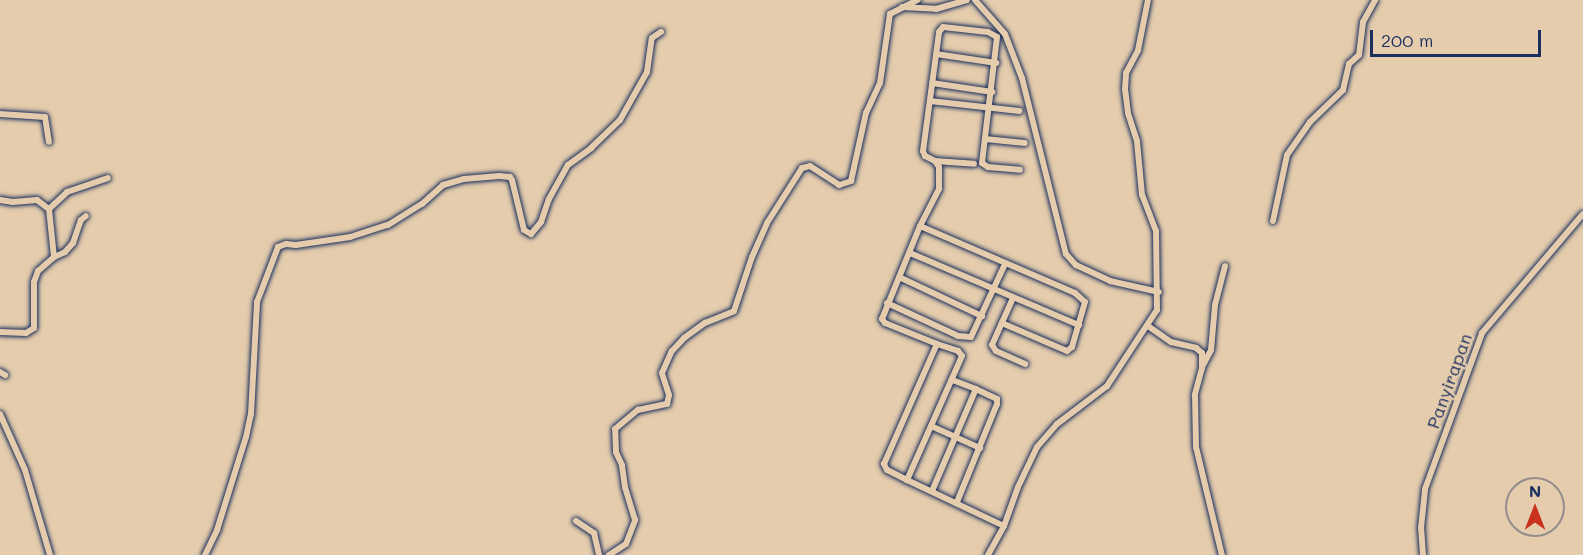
<!DOCTYPE html>
<html>
<head>
<meta charset="utf-8">
<style>
	body { margin:0 }
	#map { position:relative; width:1583px; height:555px; overflow:hidden; background:#e4ccac; font-family:Mali,sans-serif }
	div>[style] { position:absolute }
	[style*='--x'] { left:calc(var(--x)*1px); top:calc(var(--y)*1px); width:calc(var(--w)*1px); rotate:calc(var(--a)*1deg) }
	.roads { filter:drop-shadow(0 0 2px #1b2f5e) drop-shadow(0 0 2px #1b2f5e) }
	.street>* { height:6px; margin:-3px; padding:0 3px; transform-origin:3px; border-radius:3px; background:#e4ccac }
	span { translate:-50% -50%; white-space:nowrap; text-align:center; line-height:1.15; -webkit-text-stroke:4.5px #e4ccac; paint-order:stroke }
	.street-label { font-size:18px; color:#1b2f5e }
	.north { position:absolute; left:1505px; top:477px; width:60px; height:60px; box-sizing:border-box; background:#e4ccac; border:2px solid #948d8d; border-radius:50%; rotate:0deg; font-size:16px; font-weight:700; line-height:24px; text-align:center; color:#1b2f5e }
	.north::after { content:''; display:block; margin:auto; width:21px; height:27px; background:#c8321e; clip-path:polygon(50% 0,100% 100%,50% 72%,0 100%) }
	.scale { position:absolute; left:1370px; top:30px; width:171px; height:27px; box-sizing:border-box; border:3px solid #1b2f5e; border-top:0; padding-left:8px; font-size:18px; line-height:21px; white-space:nowrap; color:#1b2f5e; -webkit-text-stroke:4px #e4ccac; paint-order:stroke }
</style>
</head>
<body>
<div id="map">
	<div class="roads">
		<div class="street">
			<i style="--x:975;--y:0;--w:45;--a:48.6"></i>
			<i style="--x:1005;--y:34;--w:47;--a:68.9"></i>
			<i style="--x:1022;--y:78;--w:181;--a:76"></i>
			<i style="--x:1066;--y:254;--w:15;--a:48"></i>
			<i style="--x:1076;--y:265;--w:38;--a:25"></i>
			<i style="--x:1110;--y:281;--w:50;--a:12.7"></i>
			<i style="--x:902;--y:7;--w:34;--a:3"></i>
			<i style="--x:936;--y:9;--w:32;--a:-16"></i>
			<i style="--x:936;--y:54;--w:61;--a:8.5"></i>
			<i style="--x:932;--y:83;--w:61;--a:8.5"></i>
			<i style="--x:930;--y:101;--w:90;--a:6.4"></i>
			<i style="--x:0;--y:114;--w:45;--a:3.8"></i>
			<i style="--x:45;--y:117;--w:25;--a:81"></i>
			<i style="--x:985;--y:139;--w:40;--a:5.7"></i>
			<i style="--x:935;--y:161;--w:39;--a:4"></i>
			<i style="--x:0;--y:200;--w:13;--a:9"></i>
			<i style="--x:13;--y:202;--w:24;--a:-5"></i>
			<i style="--x:37;--y:200;--w:15;--a:37"></i>
			<i style="--x:1273;--y:221;--w:67;--a:-78"></i>
			<i style="--x:1287;--y:155;--w:40;--a:-55.1"></i>
			<i style="--x:1310;--y:122;--w:46;--a:-44.1"></i>
			<i style="--x:1343;--y:90;--w:27;--a:-77"></i>
			<i style="--x:1349;--y:64;--w:13;--a:-42"></i>
			<i style="--x:1359;--y:55;--w:33;--a:-83"></i>
			<i style="--x:1363;--y:22;--w:25;--a:-61"></i>
			<i style="--x:920;--y:226;--w:169;--a:23.4"></i>
			<i style="--x:1075;--y:293;--w:13;--a:42"></i>
			<i style="--x:1085;--y:302;--w:47;--a:106.1"></i>
			<i style="--x:1072;--y:347;--w:6;--a:141"></i>
			<i style="--x:1067;--y:351;--w:71;--a:-156.7"></i>
			<i style="--x:910;--y:253;--w:184;--a:23.1"></i>
			<i style="--x:54;--y:257;--w:12;--a:-24"></i>
			<i style="--x:65;--y:252;--w:12;--a:-48"></i>
			<i style="--x:73;--y:243;--w:24;--a:-71"></i>
			<i style="--x:81;--y:220;--w:6;--a:-39"></i>
			<i style="--x:899;--y:277;--w:92;--a:25.2"></i>
			<i style="--x:1013;--y:298;--w:51;--a:114.1"></i>
			<i style="--x:992;--y:345;--w:7;--a:56"></i>
			<i style="--x:996;--y:351;--w:32;--a:24"></i>
			<i style="--x:887;--y:303;--w:78;--a:24.9"></i>
			<i style="--x:958;--y:336;--w:13;--a:4"></i>
			<i style="--x:971;--y:337;--w:81;--a:-65"></i>
			<i style="--x:1148;--y:326;--w:28;--a:35"></i>
			<i style="--x:1171;--y:342;--w:26;--a:13"></i>
			<i style="--x:1196;--y:348;--w:8;--a:40"></i>
			<i style="--x:1202;--y:353;--w:15;--a:90"></i>
			<i style="--x:1202;--y:368;--w:28;--a:105"></i>
			<i style="--x:1195;--y:395;--w:52;--a:88.9"></i>
			<i style="--x:1196;--y:447;--w:111;--a:76.5"></i>
			<i style="--x:0;--y:332;--w:26;--a:2"></i>
			<i style="--x:26;--y:333;--w:9;--a:-32"></i>
			<i style="--x:34;--y:328;--w:46;--a:-90"></i>
			<i style="--x:34;--y:282;--w:12;--a:-70"></i>
			<i style="--x:38;--y:271;--w:21;--a:-41"></i>
			<i style="--x:54;--y:257;--w:48;--a:-95.9"></i>
			<i style="--x:49;--y:209;--w:25;--a:-43"></i>
			<i style="--x:67;--y:192;--w:43;--a:-18.9"></i>
			<i style="--x:937;--y:344;--w:22;--a:18"></i>
			<i style="--x:958;--y:351;--w:6;--a:51"></i>
			<i style="--x:962;--y:356;--w:136;--a:113.9"></i>
			<i style="--x:907;--y:480;--w:107;--a:25.4"></i>
			<i style="--x:1202;--y:367;--w:19;--a:-62"></i>
			<i style="--x:1211;--y:350;--w:45;--a:-84.9"></i>
			<i style="--x:1215;--y:305;--w:40;--a:-75.6"></i>
			<i style="--x:0;--y:372;--w:6;--a:31"></i>
			<i style="--x:0;--y:414;--w:61;--a:65.9"></i>
			<i style="--x:25;--y:470;--w:89;--a:73.6"></i>
			<i style="--x:931;--y:426;--w:54;--a:24.2"></i>
			<i style="--x:907;--y:480;--w:22;--a:-153"></i>
			<i style="--x:887;--y:470;--w:7;--a:-117"></i>
			<i style="--x:884;--y:464;--w:131;--a:-66.2"></i>
			<i style="--x:937;--y:344;--w:56;--a:-158"></i>
			<i style="--x:885;--y:323;--w:5;--a:-127"></i>
			<i style="--x:882;--y:319;--w:100;--a:-67.8"></i>
			<i style="--x:920;--y:226;--w:42;--a:-62.8"></i>
			<i style="--x:939;--y:189;--w:22;--a:-90"></i>
			<i style="--x:939;--y:167;--w:7;--a:-124"></i>
			<i style="--x:935;--y:161;--w:11;--a:-153"></i>
			<i style="--x:925;--y:156;--w:5;--a:-112"></i>
			<i style="--x:923;--y:151;--w:120;--a:-82.3"></i>
			<i style="--x:939;--y:32;--w:6;--a:-51"></i>
			<i style="--x:943;--y:27;--w:45;--a:6.3"></i>
			<i style="--x:988;--y:32;--w:10;--a:29"></i>
			<i style="--x:997;--y:37;--w:127;--a:96.8"></i>
			<i style="--x:982;--y:163;--w:7;--a:34"></i>
			<i style="--x:988;--y:167;--w:32;--a:5"></i>
			<i style="--x:932;--y:491;--w:111;--a:-66.7"></i>
			<i style="--x:976;--y:389;--w:26;--a:-159"></i>
			<i style="--x:957;--y:502;--w:106;--a:-67.8"></i>
			<i style="--x:997;--y:404;--w:5;--a:-90"></i>
			<i style="--x:997;--y:399;--w:23;--a:-155"></i>
			<i style="--x:576;--y:521;--w:22;--a:34"></i>
			<i style="--x:594;--y:533;--w:23;--a:77"></i>
			<i style="--x:205;--y:555;--w:28;--a:-64"></i>
			<i style="--x:217;--y:530;--w:97;--a:-72.7"></i>
			<i style="--x:246;--y:437;--w:24;--a:-78"></i>
			<i style="--x:251;--y:414;--w:112;--a:-86.9"></i>
			<i style="--x:257;--y:302;--w:59;--a:-69.1"></i>
			<i style="--x:278;--y:247;--w:9;--a:-21"></i>
			<i style="--x:286;--y:244;--w:10;--a:6"></i>
			<i style="--x:296;--y:245;--w:55;--a:-8.4"></i>
			<i style="--x:350;--y:237;--w:40;--a:-18"></i>
			<i style="--x:388;--y:225;--w:40;--a:-32"></i>
			<i style="--x:422;--y:204;--w:28;--a:-42"></i>
			<i style="--x:443;--y:185;--w:22;--a:-16"></i>
			<i style="--x:464;--y:179;--w:35;--a:-5"></i>
			<i style="--x:499;--y:176;--w:11;--a:5"></i>
			<i style="--x:510;--y:177;--w:4;--a:56"></i>
			<i style="--x:512;--y:180;--w:51;--a:76.5"></i>
			<i style="--x:524;--y:230;--w:8;--a:30"></i>
			<i style="--x:531;--y:234;--w:16;--a:-50"></i>
			<i style="--x:541;--y:222;--w:24;--a:-71"></i>
			<i style="--x:549;--y:199;--w:39;--a:-61"></i>
			<i style="--x:568;--y:165;--w:29;--a:-36"></i>
			<i style="--x:591;--y:148;--w:40;--a:-44"></i>
			<i style="--x:620;--y:120;--w:55;--a:-60.6"></i>
			<i style="--x:647;--y:72;--w:34;--a:-82"></i>
			<i style="--x:652;--y:38;--w:11;--a:-34"></i>
			<i style="--x:609;--y:555;--w:20;--a:-33"></i>
			<i style="--x:626;--y:544;--w:26;--a:-69"></i>
			<i style="--x:635;--y:520;--w:34;--a:-107"></i>
			<i style="--x:625;--y:487;--w:22;--a:-98"></i>
			<i style="--x:622;--y:465;--w:14;--a:-115"></i>
			<i style="--x:616;--y:452;--w:23;--a:-92"></i>
			<i style="--x:615;--y:429;--w:30;--a:-40"></i>
			<i style="--x:638;--y:410;--w:30;--a:-12"></i>
			<i style="--x:667;--y:404;--w:9;--a:-77"></i>
			<i style="--x:669;--y:395;--w:23;--a:-108"></i>
			<i style="--x:662;--y:373;--w:24;--a:-66"></i>
			<i style="--x:672;--y:351;--w:18;--a:-47"></i>
			<i style="--x:684;--y:338;--w:26;--a:-36"></i>
			<i style="--x:705;--y:323;--w:31;--a:-22"></i>
			<i style="--x:734;--y:311;--w:57;--a:-71.6"></i>
			<i style="--x:752;--y:257;--w:37;--a:-66"></i>
			<i style="--x:767;--y:223;--w:65;--a:-57.5"></i>
			<i style="--x:802;--y:168;--w:8;--a:-14"></i>
			<i style="--x:810;--y:166;--w:35;--a:33"></i>
			<i style="--x:839;--y:185;--w:13;--a:-18"></i>
			<i style="--x:851;--y:181;--w:70;--a:-77.6"></i>
			<i style="--x:866;--y:113;--w:33;--a:-65"></i>
			<i style="--x:880;--y:83;--w:70;--a:-81.8"></i>
			<i style="--x:890;--y:14;--w:31;--a:-27"></i>
			<i style="--x:988;--y:555;--w:33;--a:-61"></i>
			<i style="--x:1004;--y:526;--w:41;--a:-70.3"></i>
			<i style="--x:1018;--y:487;--w:44;--a:-64.6"></i>
			<i style="--x:1037;--y:447;--w:30;--a:-49"></i>
			<i style="--x:1057;--y:424;--w:63;--a:-37.2"></i>
			<i style="--x:1107;--y:386;--w:91;--a:-56.7"></i>
			<i style="--x:1157;--y:310;--w:79;--a:-90.7"></i>
			<i style="--x:1156;--y:231;--w:39;--a:-111"></i>
			<i style="--x:1142;--y:195;--w:54;--a:-95.3"></i>
			<i style="--x:1137;--y:141;--w:29;--a:-108"></i>
			<i style="--x:1128;--y:113;--w:24;--a:-97"></i>
			<i style="--x:1125;--y:89;--w:16;--a:-86"></i>
			<i style="--x:1126;--y:73;--w:26;--a:-62"></i>
			<i style="--x:1138;--y:50;--w:51;--a:-78.7"></i>
			<i style="--x:1423;--y:555;--w:27;--a:-94"></i>
			<i style="--x:1421;--y:528;--w:39;--a:-84"></i>
			<i style="--x:1425;--y:489;--w:166;--a:-69.9"></i>
			<i style="--x:1482;--y:333;--w:156;--a:-49.7"></i>
		</div>
	</div>
	<div class="street-label">
		<span style="left:1449px;top:381px;rotate:-70deg">Panyirapan</span>
	</div>
	<div class="north">N</div>
	<div class="scale">200 m</div>
</div>
</body>
</html>
